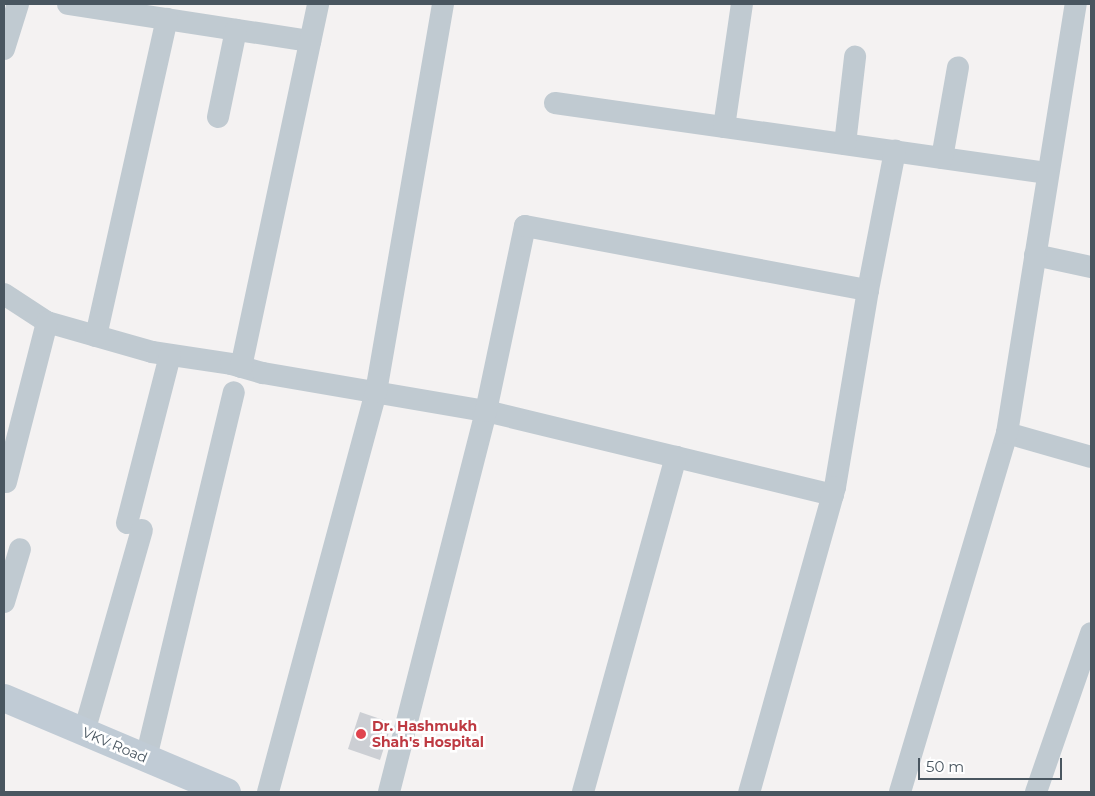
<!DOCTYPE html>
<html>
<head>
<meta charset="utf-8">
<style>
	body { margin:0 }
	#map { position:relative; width:1095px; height:796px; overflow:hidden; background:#f4f2f2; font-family:Montserrat,sans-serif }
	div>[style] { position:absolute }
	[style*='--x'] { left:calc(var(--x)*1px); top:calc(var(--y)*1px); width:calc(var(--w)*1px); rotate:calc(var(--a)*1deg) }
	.building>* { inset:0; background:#cccfd4 }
	.street>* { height:22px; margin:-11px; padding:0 11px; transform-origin:11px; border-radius:11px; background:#c0cad1 }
	.secondary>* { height:28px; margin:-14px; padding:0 14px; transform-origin:14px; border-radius:14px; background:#c0cbd5 }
	.dots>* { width:14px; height:14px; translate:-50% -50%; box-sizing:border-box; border:2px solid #fff; border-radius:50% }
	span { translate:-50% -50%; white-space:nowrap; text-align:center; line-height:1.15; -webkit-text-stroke:5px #fff; paint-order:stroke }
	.health-label { font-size:14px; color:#be3a42; font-weight:700 }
	.left { translate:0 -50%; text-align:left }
	.street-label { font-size:14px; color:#495660 }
	.frame { position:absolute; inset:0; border:5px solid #495660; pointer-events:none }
	.scale { position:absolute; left:918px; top:758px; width:144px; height:22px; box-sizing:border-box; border:2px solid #495660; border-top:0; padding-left:6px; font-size:15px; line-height:18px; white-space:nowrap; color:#495660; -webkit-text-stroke:4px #fff; paint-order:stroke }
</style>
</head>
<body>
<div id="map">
	<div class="building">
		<i style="clip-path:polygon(360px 712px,392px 723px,380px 760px,348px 749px)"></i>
	</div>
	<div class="street">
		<i style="--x:68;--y:4;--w:245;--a:8.7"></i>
		<i style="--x:4;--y:49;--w:47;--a:-72.7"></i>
		<i style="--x:555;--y:103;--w:498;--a:8.1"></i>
		<i style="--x:218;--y:117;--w:89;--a:-78.3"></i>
		<i style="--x:724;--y:127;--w:124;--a:-81.7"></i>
		<i style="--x:845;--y:144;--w:88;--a:-83.4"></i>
		<i style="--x:942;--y:158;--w:92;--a:-80"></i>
		<i style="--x:1035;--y:255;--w:57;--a:12.1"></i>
		<i style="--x:868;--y:290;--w:142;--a:-79"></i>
		<i style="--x:4;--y:294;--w:51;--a:33.1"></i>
		<i style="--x:47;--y:322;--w:109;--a:15.9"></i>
		<i style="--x:152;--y:352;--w:80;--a:8.6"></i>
		<i style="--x:231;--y:364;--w:33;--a:16"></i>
		<i style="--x:263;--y:373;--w:226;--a:9.7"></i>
		<i style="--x:486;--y:411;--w:357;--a:13.6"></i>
		<i style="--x:96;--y:336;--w:325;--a:-77.4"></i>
		<i style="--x:241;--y:367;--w:371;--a:-78"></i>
		<i style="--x:1007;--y:433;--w:87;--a:15.9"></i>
		<i style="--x:6;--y:482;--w:165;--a:-75.6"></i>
		<i style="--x:127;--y:523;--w:173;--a:-75.6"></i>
		<i style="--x:4;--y:602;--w:55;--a:-73.2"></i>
		<i style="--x:84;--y:732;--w:210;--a:-74"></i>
		<i style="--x:146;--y:758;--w:376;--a:-76.5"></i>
		<i style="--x:268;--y:792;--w:414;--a:-74.9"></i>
		<i style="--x:376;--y:392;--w:394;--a:-80.2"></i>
		<i style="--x:389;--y:792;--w:393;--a:-75.7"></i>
		<i style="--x:486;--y:411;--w:189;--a:-78.1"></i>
		<i style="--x:525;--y:226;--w:349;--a:10.6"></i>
		<i style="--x:868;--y:290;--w:200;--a:99.5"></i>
		<i style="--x:835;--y:487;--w:317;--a:105.7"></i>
		<i style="--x:583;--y:792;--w:348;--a:-74.5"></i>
		<i style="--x:900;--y:792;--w:375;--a:-73.4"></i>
		<i style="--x:1007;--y:433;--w:435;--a:-80.9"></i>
		<i style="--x:1036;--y:792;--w:168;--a:-70.9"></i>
	</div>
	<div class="secondary">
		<i style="--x:4;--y:698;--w:242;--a:22.9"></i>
	</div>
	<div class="dots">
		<i style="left:361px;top:734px;background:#e0444e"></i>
	</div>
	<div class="health-label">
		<span class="left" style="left:372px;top:734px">Dr. Hashmukh<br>Shah's Hospital</span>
	</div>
	<div class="street-label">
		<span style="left:115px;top:745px;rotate:23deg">VKV Road</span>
	</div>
	<div class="frame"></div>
	<div class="scale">50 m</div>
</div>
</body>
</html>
